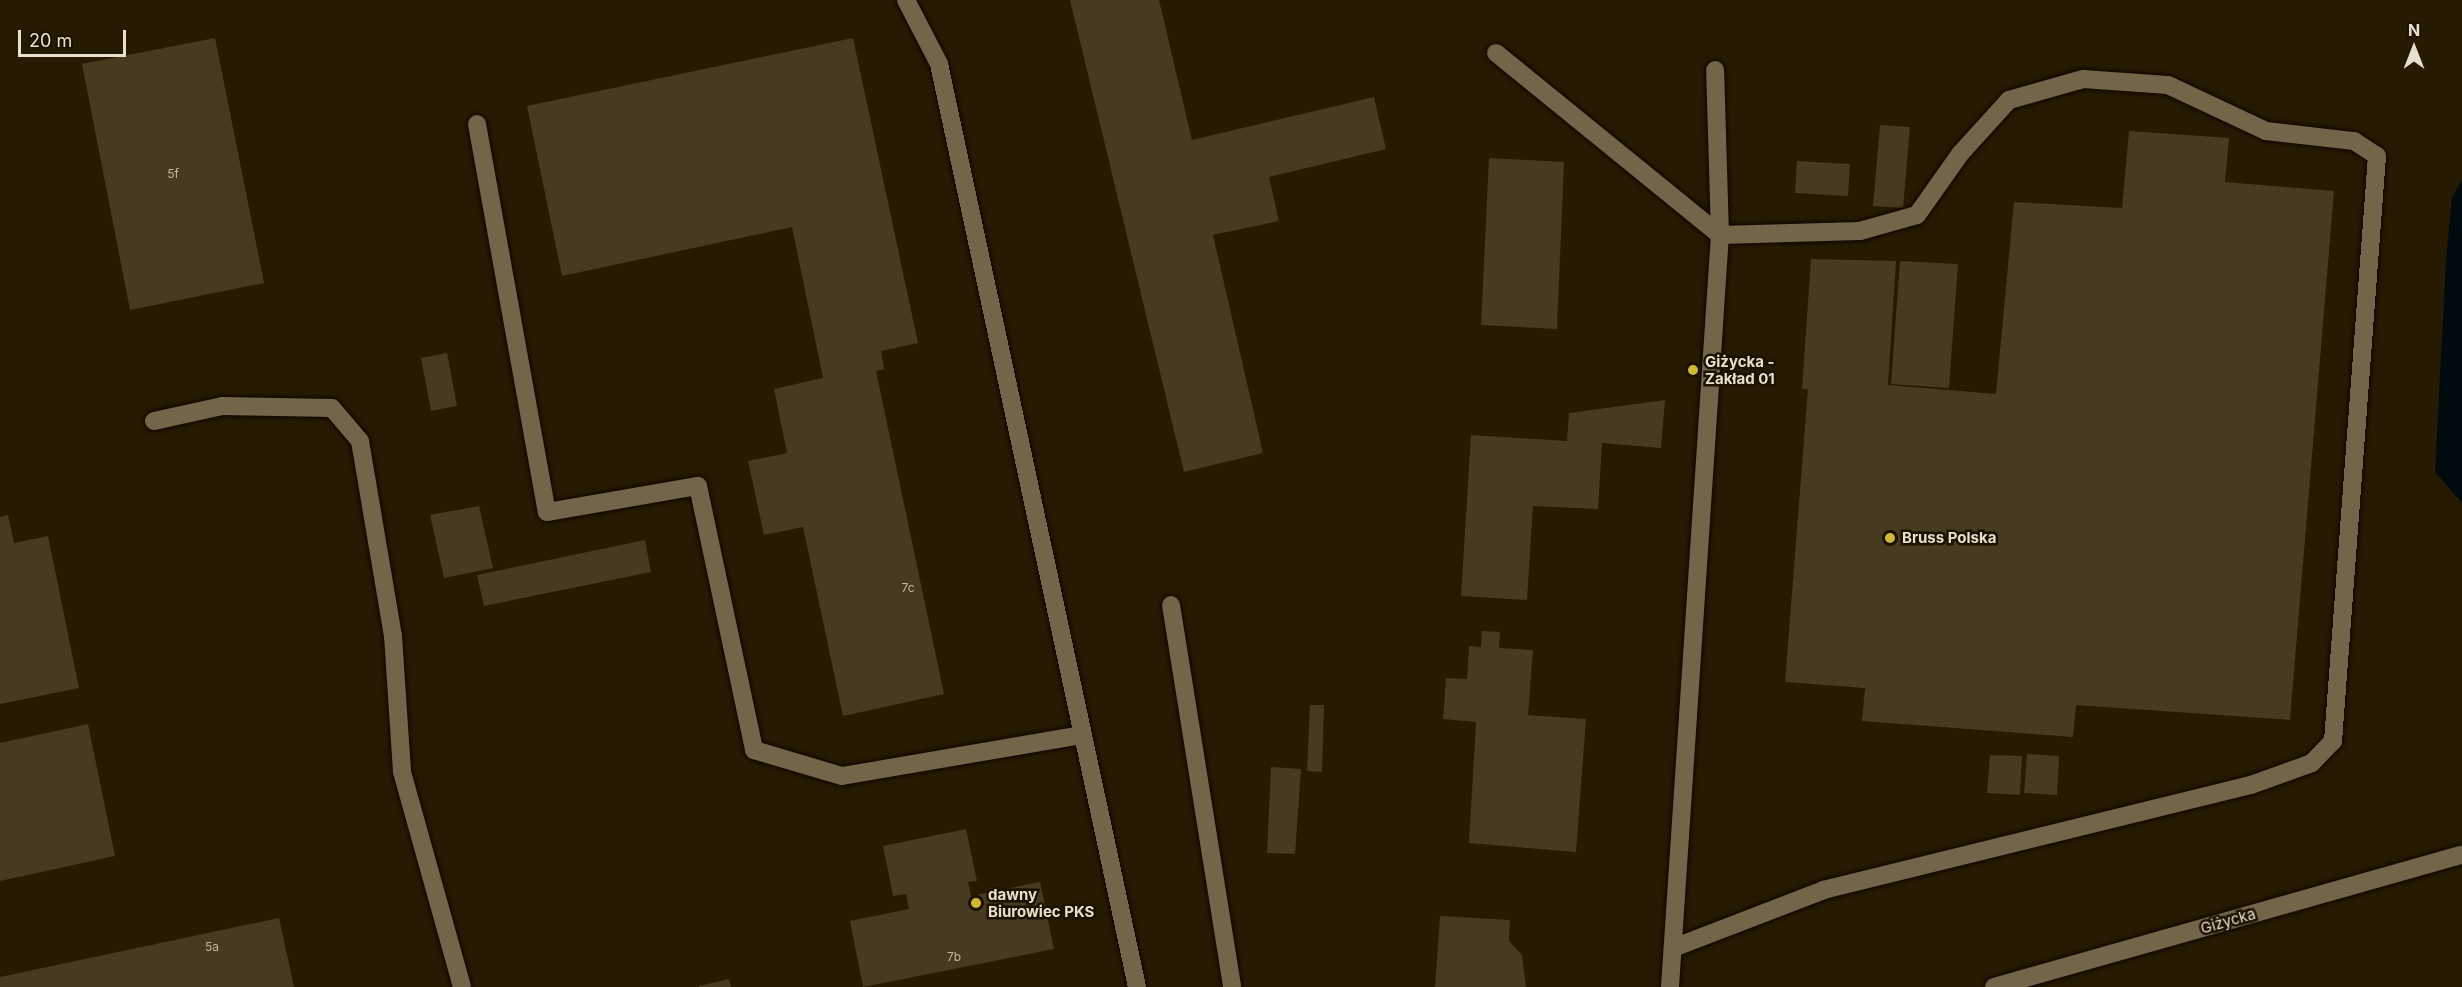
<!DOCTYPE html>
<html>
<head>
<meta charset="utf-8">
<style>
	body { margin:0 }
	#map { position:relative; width:2462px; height:987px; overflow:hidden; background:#261b02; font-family:Inter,sans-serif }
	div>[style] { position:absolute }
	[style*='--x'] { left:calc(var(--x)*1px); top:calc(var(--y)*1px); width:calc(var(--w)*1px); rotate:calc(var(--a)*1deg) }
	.water>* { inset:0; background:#010a0f }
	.building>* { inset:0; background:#463a20 }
	.roads { filter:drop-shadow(0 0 2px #0f0500) drop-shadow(0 0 2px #0f0500) }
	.minor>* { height:18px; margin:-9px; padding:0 9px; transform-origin:9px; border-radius:9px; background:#73654a }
	.dots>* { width:16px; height:16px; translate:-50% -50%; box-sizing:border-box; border:3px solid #1d1100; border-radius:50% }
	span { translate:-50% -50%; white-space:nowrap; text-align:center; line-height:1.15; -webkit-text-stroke:5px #1d1100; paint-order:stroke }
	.number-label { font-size:12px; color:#bfb6a4 }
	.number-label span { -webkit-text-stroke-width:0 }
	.poi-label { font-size:15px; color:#e7dfd0; font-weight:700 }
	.left { translate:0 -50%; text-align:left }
	.street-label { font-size:15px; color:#e7dfd0 }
	.north { position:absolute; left:2384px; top:18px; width:60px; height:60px; -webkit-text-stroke:4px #1d1100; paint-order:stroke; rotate:0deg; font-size:16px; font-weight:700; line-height:24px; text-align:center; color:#e7dfd0 }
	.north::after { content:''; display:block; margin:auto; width:21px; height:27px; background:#e7dfd0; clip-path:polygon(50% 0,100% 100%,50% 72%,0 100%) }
	.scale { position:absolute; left:18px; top:30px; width:108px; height:27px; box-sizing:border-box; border:3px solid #e7dfd0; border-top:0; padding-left:8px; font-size:18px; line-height:21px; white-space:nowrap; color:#e7dfd0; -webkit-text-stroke:4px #1d1100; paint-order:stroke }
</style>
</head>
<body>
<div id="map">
	<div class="water">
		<i style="clip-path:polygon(2462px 180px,2462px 503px,2435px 472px,2446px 260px,2452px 197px)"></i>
	</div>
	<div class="building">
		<i style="clip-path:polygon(1070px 0,1159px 0,1192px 140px,1374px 97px,1386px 149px,1269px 177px,1279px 221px,1213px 235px,1263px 453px,1184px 472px)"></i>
		<i style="clip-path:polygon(215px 38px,264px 283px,130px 310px,82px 64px)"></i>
		<i style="clip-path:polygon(853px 38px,918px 343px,881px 351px,884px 369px,876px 371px,944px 694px,843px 716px,803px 527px,764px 535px,748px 461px,787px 453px,774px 389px,823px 378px,792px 227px,562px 276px,527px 106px)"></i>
		<i style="clip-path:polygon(1880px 125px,1910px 127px,1903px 208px,1873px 206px)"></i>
		<i style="clip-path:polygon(2129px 131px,2229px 138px,2225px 182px,2334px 191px,2290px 720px,2076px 705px,2073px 737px,1862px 721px,1865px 688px,1785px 682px,1808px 389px,1802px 389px,1811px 259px,1896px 261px,1888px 385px,1996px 394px,2014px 202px,2122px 208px)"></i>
		<i style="clip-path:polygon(1489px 158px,1564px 162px,1557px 329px,1481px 325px)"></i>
		<i style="clip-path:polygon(1797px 161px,1850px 164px,1848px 196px,1795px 193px)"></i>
		<i style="clip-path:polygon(1900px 261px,1958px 264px,1949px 388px,1891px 384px)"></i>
		<i style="clip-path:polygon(447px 353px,457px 406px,431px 411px,421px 358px)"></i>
		<i style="clip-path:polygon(1665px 400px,1661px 448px,1602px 443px,1598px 509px,1533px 506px,1527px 600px,1461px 596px,1471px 435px,1567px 441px,1569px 413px)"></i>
		<i style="clip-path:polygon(479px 506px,493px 568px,444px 578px,430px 515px)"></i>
		<i style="clip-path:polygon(8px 515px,14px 543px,48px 536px,79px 688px,0 704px,0 517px)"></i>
		<i style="clip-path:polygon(645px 540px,651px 572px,484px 606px,477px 575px)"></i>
		<i style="clip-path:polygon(1482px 631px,1500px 632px,1499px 648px,1533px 650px,1528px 715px,1586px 719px,1576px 852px,1469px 843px,1476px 722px,1443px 719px,1446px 678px,1467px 679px,1469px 646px,1481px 647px)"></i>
		<i style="clip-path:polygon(1310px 705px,1324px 705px,1322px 772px,1307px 771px)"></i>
		<i style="clip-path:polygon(88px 724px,115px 856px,0 881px,0 743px)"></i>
		<i style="clip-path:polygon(2027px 754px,2059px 756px,2057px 795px,2024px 793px)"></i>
		<i style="clip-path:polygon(1990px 755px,2022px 756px,2020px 795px,1987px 793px)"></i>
		<i style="clip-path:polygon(1271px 767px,1301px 769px,1295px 854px,1267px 853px)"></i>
		<i style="clip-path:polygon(966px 829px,977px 881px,968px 882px,971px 896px,1040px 882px,1054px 949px,863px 987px,850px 921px,909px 909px,906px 894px,893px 896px,883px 846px)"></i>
		<i style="clip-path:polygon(1440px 916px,1510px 920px,1509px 941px,1522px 955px,1526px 987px,1435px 987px)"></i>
		<i style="clip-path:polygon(279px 918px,294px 987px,0 987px,0 977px)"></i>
		<i style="clip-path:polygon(729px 979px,731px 987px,699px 987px,699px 986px)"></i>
	</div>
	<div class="roads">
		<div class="minor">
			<i style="--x:906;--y:0;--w:72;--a:62.7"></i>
			<i style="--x:939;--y:64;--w:944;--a:77.89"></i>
			<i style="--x:1496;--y:53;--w:289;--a:39.1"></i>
			<i style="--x:1720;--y:235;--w:140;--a:-1.6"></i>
			<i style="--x:1860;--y:231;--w:59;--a:-15.7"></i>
			<i style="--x:1917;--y:215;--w:75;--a:-54.8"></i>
			<i style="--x:1960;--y:154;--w:73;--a:-47.8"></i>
			<i style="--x:2009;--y:100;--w:77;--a:-15.8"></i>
			<i style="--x:2083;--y:79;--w:85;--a:4"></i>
			<i style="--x:2168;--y:85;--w:108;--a:25.1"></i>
			<i style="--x:2266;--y:131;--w:89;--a:6.5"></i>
			<i style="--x:2354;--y:141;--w:27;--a:33"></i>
			<i style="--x:2377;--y:156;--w:587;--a:94.3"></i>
			<i style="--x:2333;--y:741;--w:30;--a:134"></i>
			<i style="--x:2312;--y:763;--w:65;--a:160.2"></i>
			<i style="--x:2251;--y:785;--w:440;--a:166.2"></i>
			<i style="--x:1824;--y:890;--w:162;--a:159"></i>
			<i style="--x:477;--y:124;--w:394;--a:79.8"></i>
			<i style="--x:547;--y:512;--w:153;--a:-9.8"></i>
			<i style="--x:698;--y:486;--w:270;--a:78"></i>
			<i style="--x:754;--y:750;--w:92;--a:16.5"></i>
			<i style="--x:842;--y:776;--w:244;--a:-9.7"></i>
			<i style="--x:154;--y:421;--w:70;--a:-12.4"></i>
			<i style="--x:222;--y:406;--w:110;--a:1"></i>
			<i style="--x:332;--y:408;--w:43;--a:49.7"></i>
			<i style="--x:360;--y:441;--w:198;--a:80.4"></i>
			<i style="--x:393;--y:636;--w:136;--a:86.2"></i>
			<i style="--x:402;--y:772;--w:223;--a:74.4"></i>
			<i style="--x:1171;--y:605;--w:387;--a:80.9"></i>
			<i style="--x:1670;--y:987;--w:754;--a:-86.2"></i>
			<i style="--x:1720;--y:235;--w:165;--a:-91.7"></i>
			<i style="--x:1994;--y:987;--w:486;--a:-15.8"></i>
		</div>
	</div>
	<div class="dots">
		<i style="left:1693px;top:370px;background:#d0b837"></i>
		<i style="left:1890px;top:538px;background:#d0b837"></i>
		<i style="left:976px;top:903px;background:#d0b837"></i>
	</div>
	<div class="number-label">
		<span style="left:173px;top:174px">5f</span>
		<span style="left:908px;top:588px">7c</span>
		<span style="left:212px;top:947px">5a</span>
		<span style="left:954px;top:957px">7b</span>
	</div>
	<div class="poi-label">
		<span class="left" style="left:1705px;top:370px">Giżycka -<br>Zakład 01</span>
		<span class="left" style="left:1902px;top:538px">Bruss Polska</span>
		<span class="left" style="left:988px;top:903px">dawny<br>Biurowiec PKS</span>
	</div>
	<div class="street-label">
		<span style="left:2228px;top:921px;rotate:-16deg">Giżycka</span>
	</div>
	<div class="north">N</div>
	<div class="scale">20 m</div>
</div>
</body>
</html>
